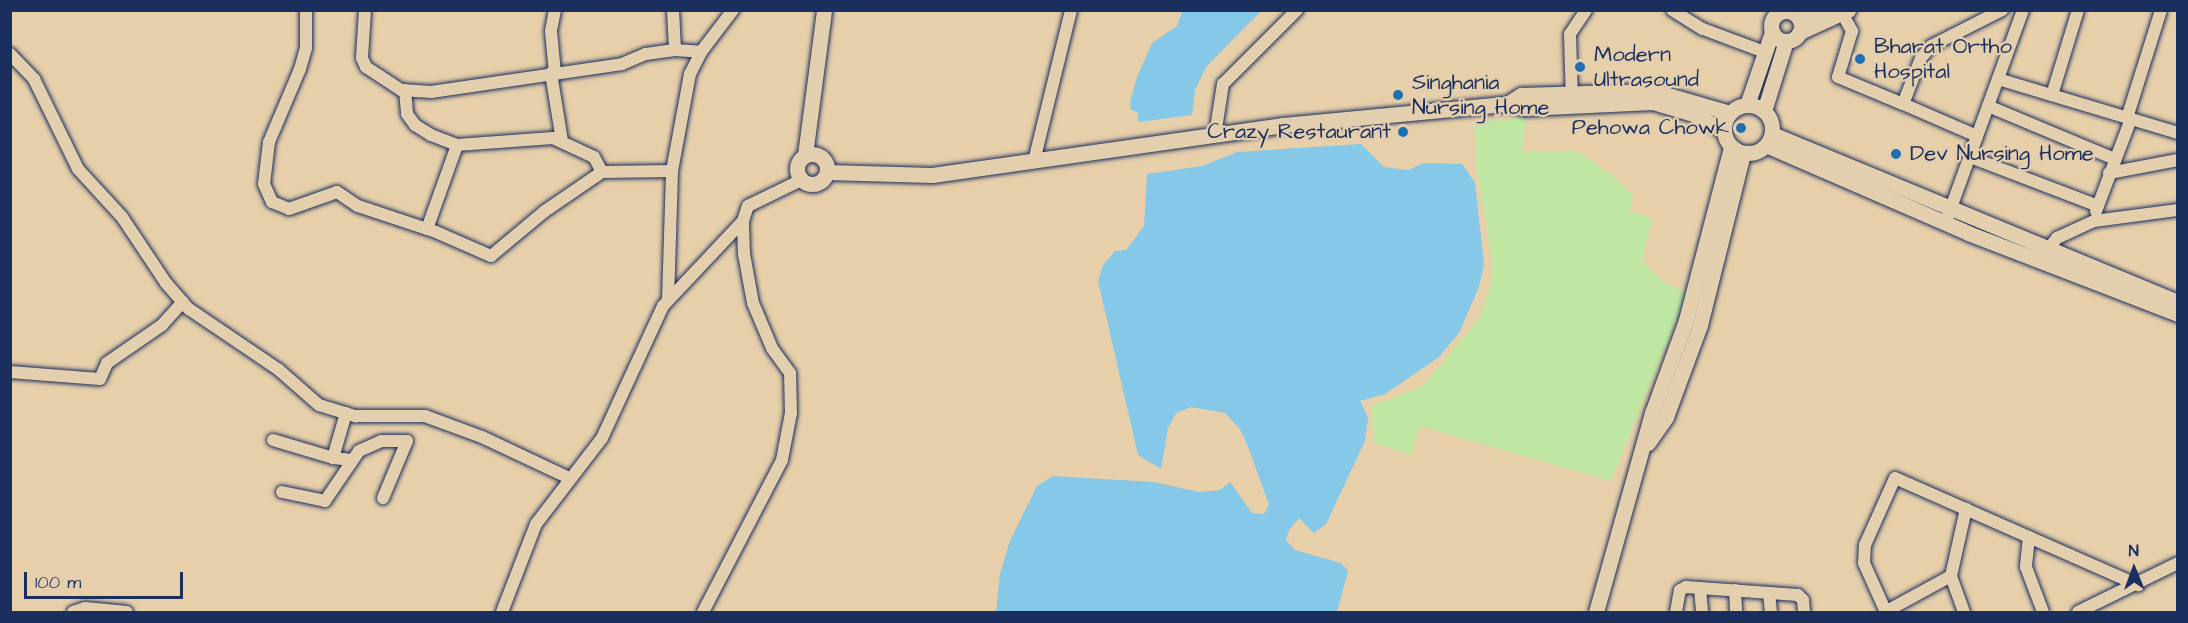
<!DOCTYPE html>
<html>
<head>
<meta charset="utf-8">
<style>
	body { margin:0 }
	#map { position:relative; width:2188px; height:623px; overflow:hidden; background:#e7cfaa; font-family:"Architects Daughter",sans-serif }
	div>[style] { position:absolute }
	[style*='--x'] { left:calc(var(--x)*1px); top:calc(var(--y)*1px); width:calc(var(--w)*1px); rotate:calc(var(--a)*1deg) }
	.green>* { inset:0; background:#bfe7a2 }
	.water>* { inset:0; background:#86c8e7 }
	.roads { filter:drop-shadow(0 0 2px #1b2f5e) drop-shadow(0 0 2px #1b2f5e) }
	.minor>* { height:12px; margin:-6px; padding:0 6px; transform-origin:6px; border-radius:6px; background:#e3cead }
	.major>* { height:15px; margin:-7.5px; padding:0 7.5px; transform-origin:7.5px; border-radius:7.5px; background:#e3cead }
	.major>.ring { margin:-7.5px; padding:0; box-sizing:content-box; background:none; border:15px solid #e3cead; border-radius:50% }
	.dots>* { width:16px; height:16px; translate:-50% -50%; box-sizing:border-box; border:3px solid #e3cead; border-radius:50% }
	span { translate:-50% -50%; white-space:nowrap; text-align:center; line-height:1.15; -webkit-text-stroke:4.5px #e3cead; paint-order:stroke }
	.poi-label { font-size:22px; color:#1b2f5e }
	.left { translate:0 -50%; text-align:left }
	.right { translate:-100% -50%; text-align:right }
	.frame { position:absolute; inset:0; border:12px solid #1b2f5e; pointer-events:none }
	.north { position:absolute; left:2104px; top:539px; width:60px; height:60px; -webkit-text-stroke:4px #e3cead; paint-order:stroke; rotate:359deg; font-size:16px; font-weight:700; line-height:24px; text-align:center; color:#1b2f5e }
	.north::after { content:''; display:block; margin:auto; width:21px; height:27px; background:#1b2f5e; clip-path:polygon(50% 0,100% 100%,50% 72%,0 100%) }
	.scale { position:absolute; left:24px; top:572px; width:159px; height:27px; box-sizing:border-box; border:3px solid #1b2f5e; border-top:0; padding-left:8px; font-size:18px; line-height:21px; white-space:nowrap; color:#1b2f5e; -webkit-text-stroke:4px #e3cead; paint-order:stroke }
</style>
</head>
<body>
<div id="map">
	<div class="green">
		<i style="clip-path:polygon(1526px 117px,1522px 151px,1580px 152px,1614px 177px,1633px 195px,1630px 211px,1653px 219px,1642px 260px,1661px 281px,1687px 293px,1611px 481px,1420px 426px,1411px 455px,1374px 443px,1371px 406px,1423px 386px,1480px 317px,1491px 282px,1492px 258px,1476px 165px,1474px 122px)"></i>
	</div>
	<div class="water">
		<i style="clip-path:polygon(1182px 11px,1261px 11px,1206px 67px,1195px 90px,1192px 115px,1138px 122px,1138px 112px,1131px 110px,1130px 102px,1137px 77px,1152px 43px,1177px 26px)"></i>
		<i style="clip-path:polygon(1361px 144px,1384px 167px,1408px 170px,1424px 163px,1462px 164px,1475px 183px,1484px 264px,1479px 287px,1459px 333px,1439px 357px,1385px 394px,1360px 401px,1368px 417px,1365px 441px,1326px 524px,1314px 533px,1299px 518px,1289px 530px,1286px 540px,1295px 550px,1341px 563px,1348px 571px,1337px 612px,996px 612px,1000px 574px,1010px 541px,1037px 486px,1053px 476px,1153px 482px,1200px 492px,1220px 490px,1230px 482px,1252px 513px,1264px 514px,1269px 505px,1249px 449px,1240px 429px,1225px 413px,1191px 407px,1176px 413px,1168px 428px,1161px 469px,1138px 455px,1098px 281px,1103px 265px,1115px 251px,1126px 250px,1144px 226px,1147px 174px,1202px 166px,1237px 152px)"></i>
	</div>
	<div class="roads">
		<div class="minor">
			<i style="--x:306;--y:10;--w:38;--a:90"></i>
			<i style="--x:306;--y:48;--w:22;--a:106"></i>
			<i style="--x:300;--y:69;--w:79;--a:113"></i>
			<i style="--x:269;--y:142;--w:42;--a:96.8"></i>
			<i style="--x:264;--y:184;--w:20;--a:66"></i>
			<i style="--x:272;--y:202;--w:18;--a:22"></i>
			<i style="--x:289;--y:209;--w:51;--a:-19.5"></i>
			<i style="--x:337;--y:192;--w:25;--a:34"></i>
			<i style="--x:358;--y:206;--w:82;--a:18.4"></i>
			<i style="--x:436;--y:232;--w:60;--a:23.6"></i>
			<i style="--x:491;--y:256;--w:70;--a:-39.8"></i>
			<i style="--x:545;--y:211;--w:69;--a:-34.4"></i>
			<i style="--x:602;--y:172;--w:70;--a:-0.8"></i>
			<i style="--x:365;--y:10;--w:48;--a:93.6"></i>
			<i style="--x:362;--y:58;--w:10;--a:66"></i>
			<i style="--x:366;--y:67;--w:42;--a:33.3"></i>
			<i style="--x:401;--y:90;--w:30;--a:4"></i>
			<i style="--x:431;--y:92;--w:193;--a:-8.3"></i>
			<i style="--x:622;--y:64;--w:26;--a:-23"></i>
			<i style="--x:646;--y:54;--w:29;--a:-8"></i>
			<i style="--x:675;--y:50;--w:26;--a:4"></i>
			<i style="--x:555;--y:10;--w:21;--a:101"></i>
			<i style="--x:551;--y:31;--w:42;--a:84.6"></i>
			<i style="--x:673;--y:10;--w:40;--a:87.1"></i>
			<i style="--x:1672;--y:10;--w:36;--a:32"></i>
			<i style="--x:1703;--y:29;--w:66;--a:20.4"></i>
			<i style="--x:1842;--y:13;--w:21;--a:61"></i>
			<i style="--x:1852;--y:31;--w:48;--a:106.9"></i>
			<i style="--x:1838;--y:77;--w:70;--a:22.6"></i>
			<i style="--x:10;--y:54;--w:35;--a:46"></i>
			<i style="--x:34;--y:79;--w:100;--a:63.9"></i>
			<i style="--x:78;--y:169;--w:65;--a:47.5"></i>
			<i style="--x:122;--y:217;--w:79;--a:56.3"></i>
			<i style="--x:166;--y:283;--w:35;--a:49"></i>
			<i style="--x:189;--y:309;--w:109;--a:34.1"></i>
			<i style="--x:279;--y:370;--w:53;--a:41.2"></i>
			<i style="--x:319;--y:405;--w:39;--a:17"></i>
			<i style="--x:356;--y:416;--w:69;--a:0"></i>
			<i style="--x:425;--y:416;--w:61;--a:20.2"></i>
			<i style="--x:482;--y:437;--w:96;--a:25.2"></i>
			<i style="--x:551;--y:73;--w:69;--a:80.8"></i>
			<i style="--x:1998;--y:79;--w:188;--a:16.7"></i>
			<i style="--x:405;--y:90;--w:24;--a:85"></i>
			<i style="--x:407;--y:114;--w:14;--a:54"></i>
			<i style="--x:415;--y:125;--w:19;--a:32"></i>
			<i style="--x:431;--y:135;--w:28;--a:21"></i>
			<i style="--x:457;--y:145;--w:96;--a:-4.2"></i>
			<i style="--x:553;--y:138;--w:45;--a:24.9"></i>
			<i style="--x:594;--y:157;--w:17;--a:62"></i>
			<i style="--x:2052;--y:95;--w:89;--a:-73"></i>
			<i style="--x:1572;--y:102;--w:68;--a:-91.7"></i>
			<i style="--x:1570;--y:34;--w:29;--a:-56"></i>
			<i style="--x:1988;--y:106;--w:138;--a:22.7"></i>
			<i style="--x:2127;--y:118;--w:113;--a:-72.5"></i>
			<i style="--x:1215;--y:135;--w:52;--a:-81.1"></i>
			<i style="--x:1223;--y:84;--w:105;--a:-45"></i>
			<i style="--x:1977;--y:136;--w:81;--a:-156.6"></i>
			<i style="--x:1903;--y:104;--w:49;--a:-68.6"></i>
			<i style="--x:1921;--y:58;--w:16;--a:-50"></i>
			<i style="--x:1931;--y:46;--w:80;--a:-26.9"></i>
			<i style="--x:1970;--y:157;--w:137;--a:20.9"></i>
			<i style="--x:1034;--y:161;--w:155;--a:-76.2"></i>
			<i style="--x:2109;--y:173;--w:70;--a:-10.7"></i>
			<i style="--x:2096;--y:211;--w:98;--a:-69.2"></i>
			<i style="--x:1948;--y:216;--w:219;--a:-70"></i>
			<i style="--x:427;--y:229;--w:89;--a:-70.3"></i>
			<i style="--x:2047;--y:250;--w:16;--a:-50"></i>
			<i style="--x:2057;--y:238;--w:41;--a:-24.7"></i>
			<i style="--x:2094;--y:221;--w:85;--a:-7.5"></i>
			<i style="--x:668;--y:300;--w:129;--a:-88.2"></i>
			<i style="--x:672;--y:171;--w:99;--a:-79.5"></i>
			<i style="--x:690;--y:74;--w:25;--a:-63"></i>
			<i style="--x:701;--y:52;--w:53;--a:-52.7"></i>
			<i style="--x:10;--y:372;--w:90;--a:4.4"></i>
			<i style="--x:100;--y:379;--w:17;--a:-66"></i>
			<i style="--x:107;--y:363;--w:67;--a:-34.6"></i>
			<i style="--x:162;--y:325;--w:31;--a:-48"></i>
			<i style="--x:346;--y:413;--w:47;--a:106.1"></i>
			<i style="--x:333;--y:458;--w:19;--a:6"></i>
			<i style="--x:273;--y:440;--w:63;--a:16.7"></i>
			<i style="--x:282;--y:492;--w:44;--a:11.8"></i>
			<i style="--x:325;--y:501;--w:60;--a:-55.8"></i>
			<i style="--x:359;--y:451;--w:24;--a:-24"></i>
			<i style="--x:381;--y:441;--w:26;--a:0"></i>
			<i style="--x:407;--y:441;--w:62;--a:112.8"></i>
			<i style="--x:2029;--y:537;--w:30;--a:96"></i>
			<i style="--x:2026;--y:567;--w:48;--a:69.3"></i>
			<i style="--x:1700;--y:588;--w:24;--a:85"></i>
			<i style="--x:1735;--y:590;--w:22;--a:87"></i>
			<i style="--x:1769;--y:593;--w:19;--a:84"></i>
			<i style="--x:73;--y:612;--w:13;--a:-18"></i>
			<i style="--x:85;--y:608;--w:42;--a:5.4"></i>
			<i style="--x:502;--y:612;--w:94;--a:-68.9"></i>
			<i style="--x:536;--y:524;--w:108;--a:-52.5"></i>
			<i style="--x:602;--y:438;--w:145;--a:-65.2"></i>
			<i style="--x:663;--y:306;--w:117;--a:-46.7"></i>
			<i style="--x:703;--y:612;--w:171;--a:-62.5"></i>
			<i style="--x:782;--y:460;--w:48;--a:-79.2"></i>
			<i style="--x:791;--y:413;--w:40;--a:-91.4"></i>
			<i style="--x:790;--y:373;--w:31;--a:-126"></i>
			<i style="--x:772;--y:348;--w:49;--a:-112.9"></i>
			<i style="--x:753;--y:303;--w:50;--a:-100.4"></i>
			<i style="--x:744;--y:254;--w:33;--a:-92"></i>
			<i style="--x:743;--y:221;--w:16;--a:-72"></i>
			<i style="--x:748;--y:206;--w:59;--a:-26.1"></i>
			<i style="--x:1676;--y:612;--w:22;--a:-80"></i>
			<i style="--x:1680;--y:590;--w:7;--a:-27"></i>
			<i style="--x:1686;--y:587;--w:112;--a:4.1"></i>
			<i style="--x:1798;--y:595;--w:7;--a:45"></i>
			<i style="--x:1803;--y:600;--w:12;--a:85"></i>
			<i style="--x:1885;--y:612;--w:75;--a:-28.6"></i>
			<i style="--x:1886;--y:612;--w:54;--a:-114.2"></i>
			<i style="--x:1864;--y:563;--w:18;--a:-87"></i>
			<i style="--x:1865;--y:545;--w:73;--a:-65.9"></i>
			<i style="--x:1895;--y:478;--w:266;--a:23.8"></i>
			<i style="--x:1964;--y:612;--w:38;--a:-110"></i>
			<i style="--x:1951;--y:576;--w:69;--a:-77.4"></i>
			<i style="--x:2078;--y:612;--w:111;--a:-26.1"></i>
		</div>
		<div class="major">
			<i class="ring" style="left:1771px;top:11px;width:15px;height:15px"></i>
			<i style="--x:1800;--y:20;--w:24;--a:-24"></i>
			<i style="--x:1800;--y:32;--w:53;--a:-24.6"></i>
			<i style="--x:1507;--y:104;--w:17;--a:-33"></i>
			<i style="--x:1521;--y:95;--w:133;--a:-1.7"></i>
			<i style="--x:1654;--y:91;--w:79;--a:16.1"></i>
			<i class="ring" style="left:1724px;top:105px;width:33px;height:33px"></i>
			<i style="--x:1747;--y:105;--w:77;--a:-71.1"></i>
			<i style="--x:1764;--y:111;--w:73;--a:-72.6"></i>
			<i style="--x:1772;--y:134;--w:439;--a:22.5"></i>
			<i style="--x:1766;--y:145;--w:220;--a:23.5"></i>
			<i style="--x:1968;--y:233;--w:225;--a:21.1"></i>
			<i class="ring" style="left:797px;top:154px;width:15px;height:15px"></i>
			<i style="--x:805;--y:155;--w:146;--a:-82.5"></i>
			<i style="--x:827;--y:172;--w:105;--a:1.6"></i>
			<i style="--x:932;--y:175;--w:355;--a:-8.1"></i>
			<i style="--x:1283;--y:125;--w:225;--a:-5.4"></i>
			<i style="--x:1507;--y:104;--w:18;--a:13"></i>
			<i style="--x:1525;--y:108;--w:128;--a:-2.7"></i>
			<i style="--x:1653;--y:102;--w:42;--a:16.7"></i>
			<i style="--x:1693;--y:114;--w:34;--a:28"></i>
			<i style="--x:1648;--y:443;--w:32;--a:-55"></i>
			<i style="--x:1666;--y:417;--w:98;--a:-69.7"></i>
			<i style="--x:1700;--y:325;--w:176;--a:-75.9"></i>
			<i style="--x:1596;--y:612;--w:207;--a:-74.3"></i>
			<i style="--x:1652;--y:413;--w:99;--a:-69.9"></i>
			<i style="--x:1686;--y:320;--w:179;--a:-75.4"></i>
		</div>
	</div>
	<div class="dots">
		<i style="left:1860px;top:59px;background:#1f6fb2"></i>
		<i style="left:1580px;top:67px;background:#1f6fb2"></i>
		<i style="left:1398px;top:95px;background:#1f6fb2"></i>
		<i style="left:1741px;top:128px;background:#1f6fb2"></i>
		<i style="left:1403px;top:132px;background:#1f6fb2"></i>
		<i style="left:1896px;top:154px;background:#1f6fb2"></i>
	</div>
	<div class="poi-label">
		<span class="left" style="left:1874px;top:59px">Bharat Ortho<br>Hospital</span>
		<span class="left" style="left:1594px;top:67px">Modern<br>Ultrasound</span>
		<span class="left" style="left:1412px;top:95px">Singhania<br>Nursing Home</span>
		<span class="right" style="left:1729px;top:128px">Pehowa Chowk</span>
		<span class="right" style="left:1391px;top:132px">Crazy Restaurant</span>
		<span class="left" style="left:1910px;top:154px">Dev Nursing Home</span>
	</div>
	<div class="frame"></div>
	<div class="north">N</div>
	<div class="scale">100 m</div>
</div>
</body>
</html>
